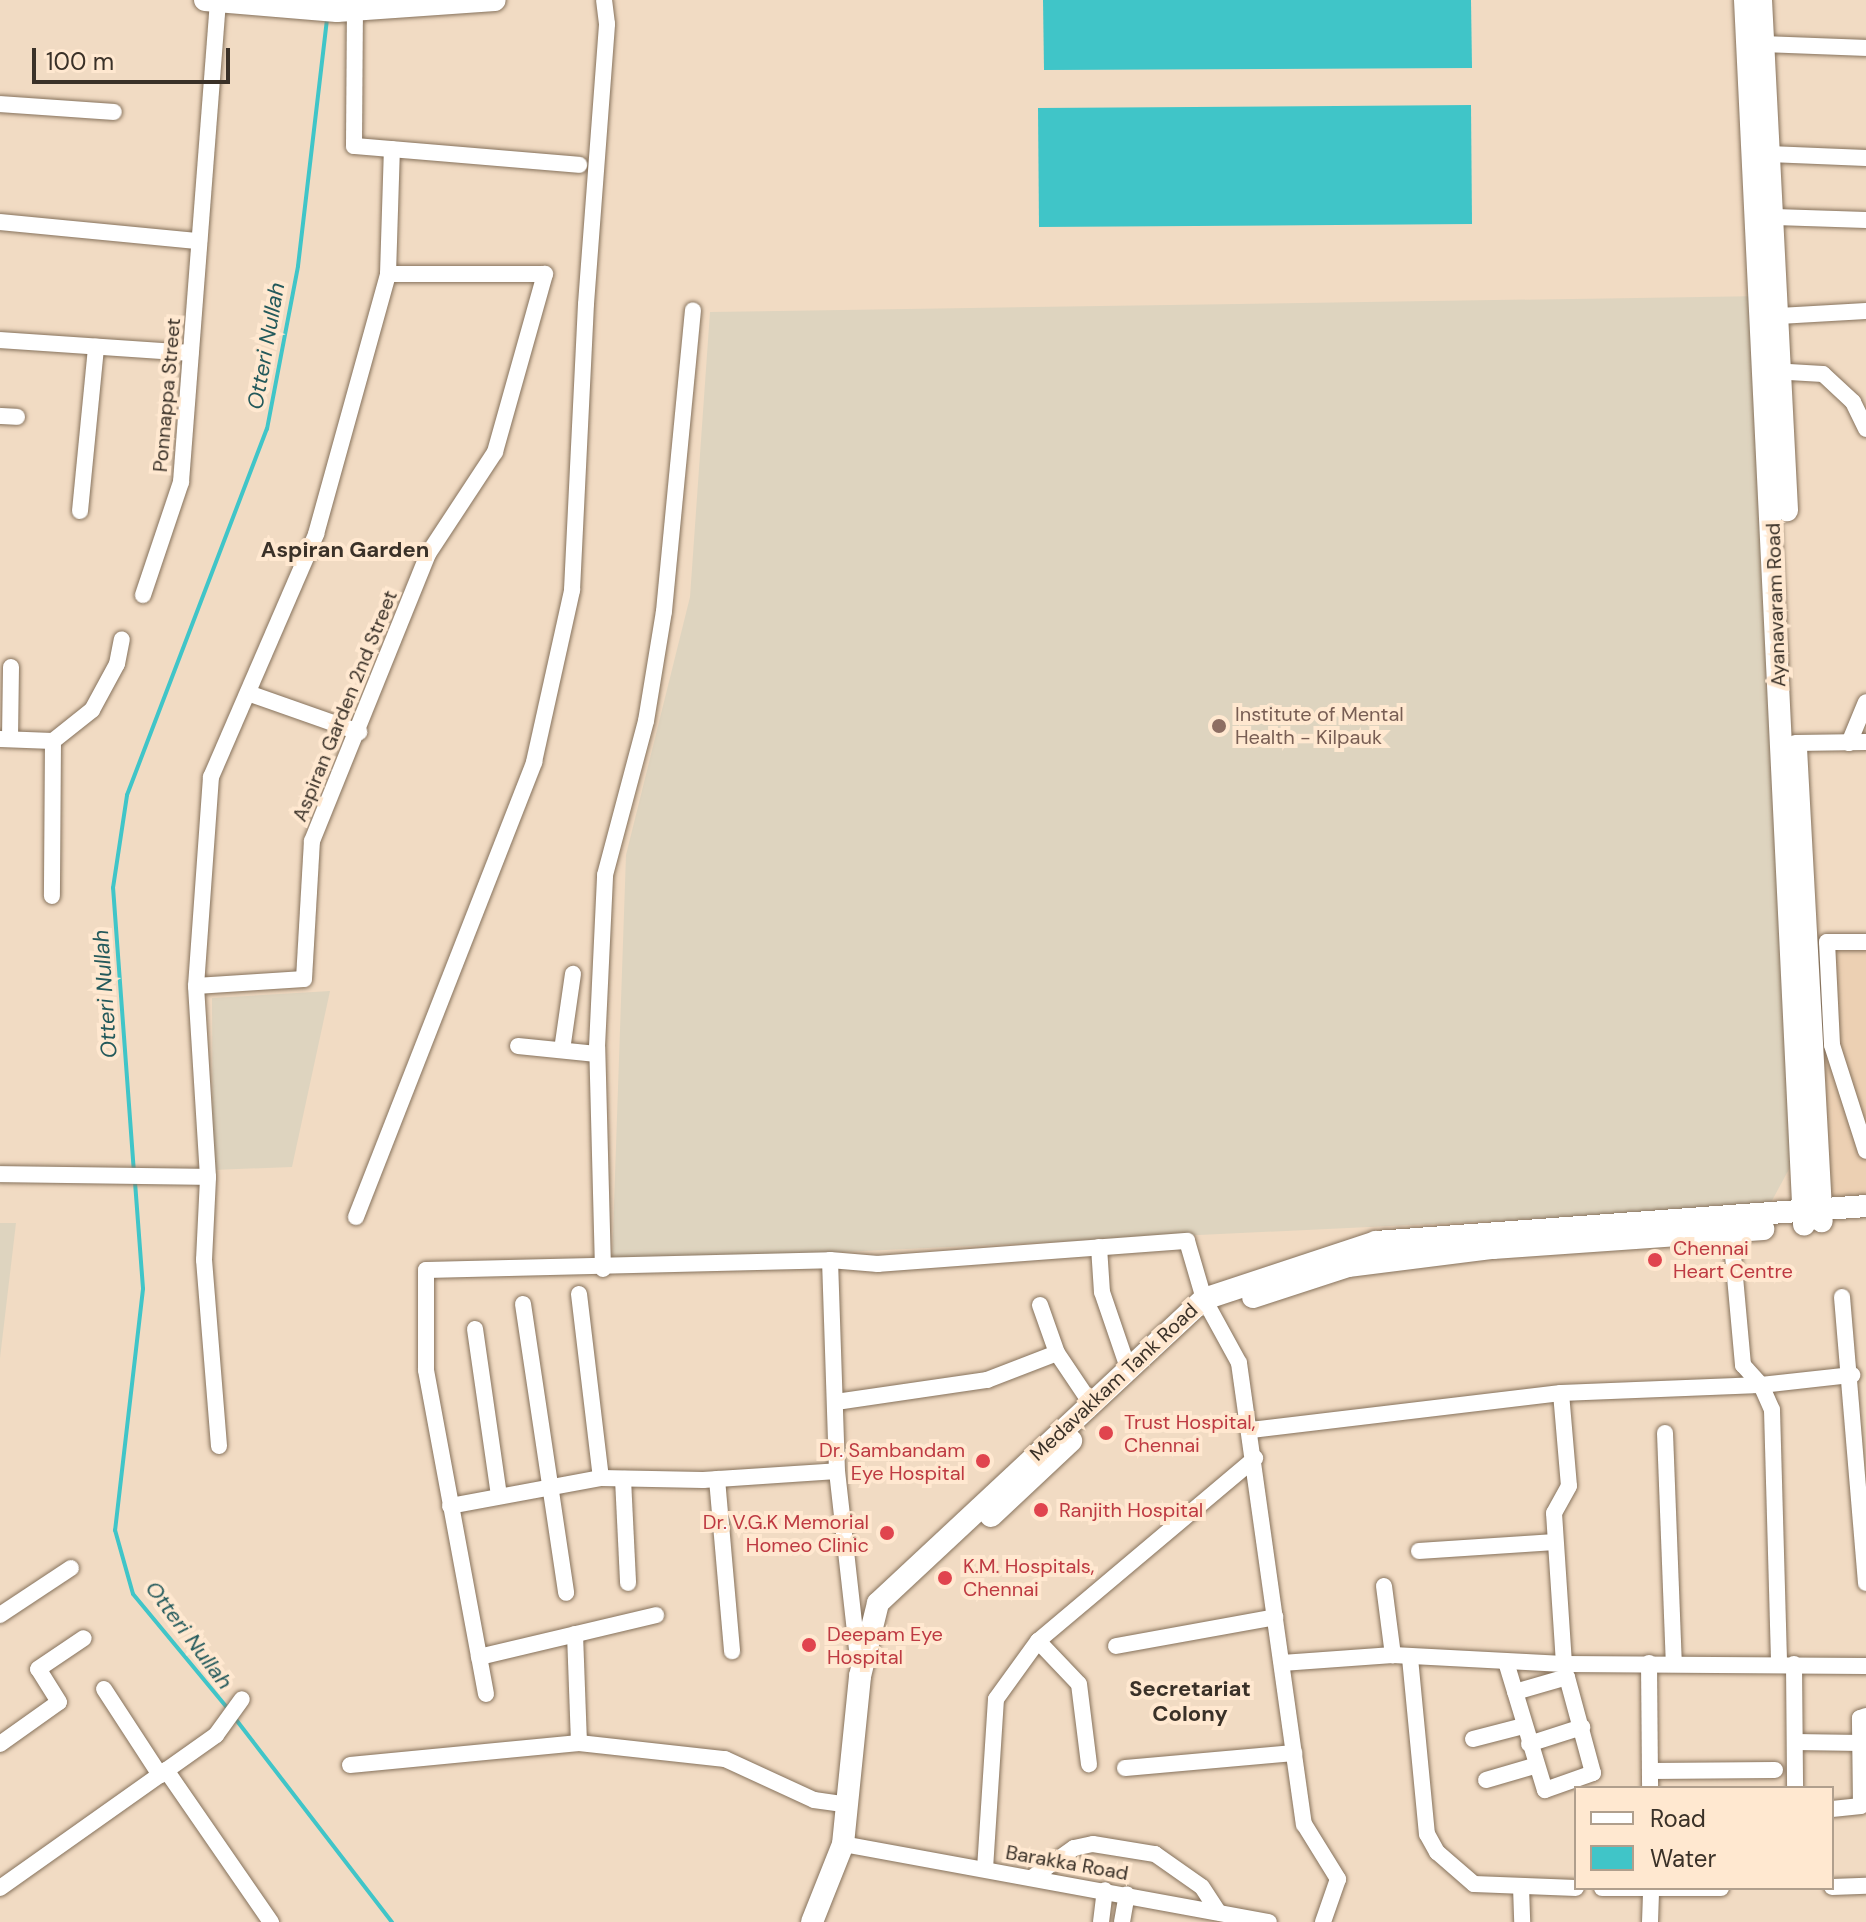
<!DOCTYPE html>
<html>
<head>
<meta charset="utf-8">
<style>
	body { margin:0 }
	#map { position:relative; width:1866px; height:1922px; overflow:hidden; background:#f1dbc3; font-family:"DM Sans",sans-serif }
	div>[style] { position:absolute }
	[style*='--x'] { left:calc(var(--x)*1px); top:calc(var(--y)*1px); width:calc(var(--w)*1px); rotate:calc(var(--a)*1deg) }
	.built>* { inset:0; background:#ecd0b3 }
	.education>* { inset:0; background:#ded4bf }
	.water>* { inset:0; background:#40c5c8 }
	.stream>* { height:4px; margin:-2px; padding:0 2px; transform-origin:2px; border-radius:2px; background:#40c5c8 }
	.roads { filter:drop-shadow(0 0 2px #86725c) drop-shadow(0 0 2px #86725c) }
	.street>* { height:16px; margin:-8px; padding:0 8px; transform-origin:8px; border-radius:8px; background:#fff }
	.secondary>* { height:22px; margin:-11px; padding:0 11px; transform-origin:11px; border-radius:11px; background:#fff }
	.dots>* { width:22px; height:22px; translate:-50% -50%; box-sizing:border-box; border:4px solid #ffe8d0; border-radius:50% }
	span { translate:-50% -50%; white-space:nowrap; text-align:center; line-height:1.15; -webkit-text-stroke:8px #ffe8d0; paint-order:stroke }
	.street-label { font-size:20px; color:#3a3128 }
	.education-label { font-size:20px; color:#785e54 }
	.left { translate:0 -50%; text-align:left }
	.health-label { font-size:20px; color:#be3a42 }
	.right { translate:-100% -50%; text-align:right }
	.water-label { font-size:22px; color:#23595b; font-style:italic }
	.neighbourhood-label { font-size:22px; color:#3a3128; font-weight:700 }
	.legend { position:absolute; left:1574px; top:1786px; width:260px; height:104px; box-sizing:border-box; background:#ffe8d0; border:2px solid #b09f8d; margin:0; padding:10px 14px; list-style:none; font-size:24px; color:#3a3128 }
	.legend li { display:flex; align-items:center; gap:16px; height:40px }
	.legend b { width:40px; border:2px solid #b09f8d }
	.scale { position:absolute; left:32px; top:48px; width:198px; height:36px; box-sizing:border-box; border:4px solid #3a3128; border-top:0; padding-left:10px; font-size:24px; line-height:28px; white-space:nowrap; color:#3a3128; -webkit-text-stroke:6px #ffe8d0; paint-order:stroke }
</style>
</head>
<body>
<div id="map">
	<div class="built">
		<i style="clip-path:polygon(1814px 945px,1866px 946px,1866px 1198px,1824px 1197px)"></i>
	</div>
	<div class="education">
		<i style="clip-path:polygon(1765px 296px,1795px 1158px,1768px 1208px,612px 1263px,626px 855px,690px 597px,710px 312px)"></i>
		<i style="clip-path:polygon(330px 991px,292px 1167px,213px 1170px,212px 998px)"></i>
		<i style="clip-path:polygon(0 1223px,16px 1223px,0 1358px)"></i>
	</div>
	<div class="water">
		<i style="clip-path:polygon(1043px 0,1471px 0,1472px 68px,1044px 70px)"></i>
		<i style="clip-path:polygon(1471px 105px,1472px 224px,1039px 227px,1038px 108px)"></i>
	</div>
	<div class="stream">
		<i style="--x:134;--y:1173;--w:286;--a:-94.2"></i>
		<i style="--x:113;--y:888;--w:94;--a:-81.4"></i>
		<i style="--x:127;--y:795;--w:392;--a:-69.1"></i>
		<i style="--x:267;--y:429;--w:166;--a:-79.2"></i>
		<i style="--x:298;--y:266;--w:250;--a:-83.3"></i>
		<i style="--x:135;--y:1182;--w:107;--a:85.7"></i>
		<i style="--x:143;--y:1289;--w:243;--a:96.6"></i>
		<i style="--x:115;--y:1530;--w:66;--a:74.3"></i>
		<i style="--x:133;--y:1594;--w:151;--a:50.4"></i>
		<i style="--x:234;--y:1717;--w:259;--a:52.4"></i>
	</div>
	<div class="roads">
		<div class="street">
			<i style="--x:355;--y:2;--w:144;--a:90.4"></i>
			<i style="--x:354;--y:146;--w:226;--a:4.8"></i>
			<i style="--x:1764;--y:44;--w:102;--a:2.2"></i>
			<i style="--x:0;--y:104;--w:114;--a:4"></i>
			<i style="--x:1769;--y:154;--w:97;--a:2.4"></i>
			<i style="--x:1775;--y:217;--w:91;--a:1.9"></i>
			<i style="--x:0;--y:222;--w:200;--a:5.5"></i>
			<i style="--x:1779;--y:316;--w:87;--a:-3.3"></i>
			<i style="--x:0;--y:340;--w:191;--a:3.9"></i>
			<i style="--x:1772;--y:371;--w:51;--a:3.4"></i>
			<i style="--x:1823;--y:374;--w:41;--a:43"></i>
			<i style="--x:1853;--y:402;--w:30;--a:64"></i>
			<i style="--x:0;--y:416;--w:17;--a:3"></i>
			<i style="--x:80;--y:511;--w:165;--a:-84.4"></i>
			<i style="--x:143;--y:595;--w:119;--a:-71.4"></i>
			<i style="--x:181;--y:482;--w:481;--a:-85.6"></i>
			<i style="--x:248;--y:693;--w:118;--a:19.4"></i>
			<i style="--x:0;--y:739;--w:53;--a:2.2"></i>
			<i style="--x:53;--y:741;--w:155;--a:90.4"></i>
			<i style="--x:10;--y:739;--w:72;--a:-89.2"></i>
			<i style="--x:53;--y:741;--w:50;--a:-38.5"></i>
			<i style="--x:92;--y:710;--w:52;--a:-61.5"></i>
			<i style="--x:117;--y:664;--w:25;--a:-79"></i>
			<i style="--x:1795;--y:743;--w:71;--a:-0.8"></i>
			<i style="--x:1849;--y:743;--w:44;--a:-67.5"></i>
			<i style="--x:1866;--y:942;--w:39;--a:180"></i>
			<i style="--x:1827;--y:942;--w:103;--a:87.2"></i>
			<i style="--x:1832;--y:1045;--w:111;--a:72.2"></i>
			<i style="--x:196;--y:986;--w:108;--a:-3.7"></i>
			<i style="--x:304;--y:979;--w:138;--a:-86.7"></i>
			<i style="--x:312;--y:841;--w:310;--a:-68"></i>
			<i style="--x:428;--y:554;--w:122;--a:-56.7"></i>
			<i style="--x:495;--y:452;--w:185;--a:-74.3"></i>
			<i style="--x:545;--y:274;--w:157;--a:180"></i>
			<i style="--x:518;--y:1046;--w:79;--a:5.8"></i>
			<i style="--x:562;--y:1050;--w:77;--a:-81.8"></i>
			<i style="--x:0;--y:1174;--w:208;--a:0.8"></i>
			<i style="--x:356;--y:1217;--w:489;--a:-68.6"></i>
			<i style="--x:534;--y:762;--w:176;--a:-77.5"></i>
			<i style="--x:572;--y:590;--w:286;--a:-87.2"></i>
			<i style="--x:586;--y:304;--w:281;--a:-85.7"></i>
			<i style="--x:607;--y:24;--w:24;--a:-97"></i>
			<i style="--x:1731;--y:1233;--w:133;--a:84.8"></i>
			<i style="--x:1743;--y:1365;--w:27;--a:48"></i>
			<i style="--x:1761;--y:1385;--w:27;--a:66"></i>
			<i style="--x:1772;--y:1410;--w:254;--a:88.4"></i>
			<i style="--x:1099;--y:1247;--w:45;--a:86.2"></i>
			<i style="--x:1102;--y:1292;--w:83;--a:71.1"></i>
			<i style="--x:830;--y:1260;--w:211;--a:88.1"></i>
			<i style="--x:837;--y:1471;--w:196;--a:83.6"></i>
			<i style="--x:603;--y:1269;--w:222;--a:-91.5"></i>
			<i style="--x:597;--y:1047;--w:172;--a:-87.3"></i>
			<i style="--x:605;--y:875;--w:159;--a:-75.1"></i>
			<i style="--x:646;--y:721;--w:111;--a:-80.7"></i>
			<i style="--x:664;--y:611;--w:302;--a:-84.5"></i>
			<i style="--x:579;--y:1294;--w:185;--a:83.2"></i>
			<i style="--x:1842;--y:1297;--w:287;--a:85.2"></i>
			<i style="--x:523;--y:1304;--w:292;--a:81.5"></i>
			<i style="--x:1040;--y:1305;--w:51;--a:70.5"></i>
			<i style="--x:1057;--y:1353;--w:63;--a:56.1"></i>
			<i style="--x:475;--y:1329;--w:168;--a:81.8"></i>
			<i style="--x:1561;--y:1393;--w:93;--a:85.1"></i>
			<i style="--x:1569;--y:1486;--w:31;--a:119"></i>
			<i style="--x:1554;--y:1513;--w:151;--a:86.2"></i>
			<i style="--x:836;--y:1402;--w:153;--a:-8.3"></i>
			<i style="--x:987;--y:1380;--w:75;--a:-21.1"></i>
			<i style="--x:1251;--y:1430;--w:312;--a:-6.8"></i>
			<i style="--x:1561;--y:1393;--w:200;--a:-2.3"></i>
			<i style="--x:1761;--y:1385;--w:92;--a:-6.3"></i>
			<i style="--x:1665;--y:1433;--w:230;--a:87.8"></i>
			<i style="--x:219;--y:1446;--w:187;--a:-94.6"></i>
			<i style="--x:204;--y:1260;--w:83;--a:-87.2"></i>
			<i style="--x:208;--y:1177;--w:191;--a:-93.6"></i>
			<i style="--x:196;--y:986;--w:210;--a:-85.9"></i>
			<i style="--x:211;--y:777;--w:265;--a:-66.6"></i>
			<i style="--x:316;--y:534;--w:270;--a:-74.5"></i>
			<i style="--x:388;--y:274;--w:125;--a:-88.2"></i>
			<i style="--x:623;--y:1479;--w:104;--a:87.2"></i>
			<i style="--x:717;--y:1479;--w:173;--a:85"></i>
			<i style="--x:450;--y:1506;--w:154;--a:-10.5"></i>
			<i style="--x:601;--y:1478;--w:102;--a:1.1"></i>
			<i style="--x:703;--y:1480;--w:134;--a:-3.8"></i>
			<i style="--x:1419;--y:1551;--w:136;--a:-3.8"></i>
			<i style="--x:1384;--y:1586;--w:70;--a:82.6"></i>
			<i style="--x:0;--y:1615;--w:85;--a:-33.5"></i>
			<i style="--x:575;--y:1634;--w:109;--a:87.9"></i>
			<i style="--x:1038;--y:1641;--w:59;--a:46.4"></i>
			<i style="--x:1079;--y:1684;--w:81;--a:82.9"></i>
			<i style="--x:1116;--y:1646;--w:162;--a:-10.3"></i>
			<i style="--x:479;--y:1657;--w:182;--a:-13.3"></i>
			<i style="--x:1410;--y:1658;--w:177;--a:84.5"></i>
			<i style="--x:1427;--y:1834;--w:21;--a:61"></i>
			<i style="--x:1437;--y:1852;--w:49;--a:40.9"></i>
			<i style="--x:1474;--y:1884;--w:102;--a:2.2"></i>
			<i style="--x:1506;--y:1662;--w:134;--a:73.1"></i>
			<i style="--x:1545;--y:1790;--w:51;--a:-19.5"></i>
			<i style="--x:1593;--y:1773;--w:99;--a:-105.2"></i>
			<i style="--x:1567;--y:1677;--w:54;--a:163.9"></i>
			<i style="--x:1282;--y:1663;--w:111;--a:-4.1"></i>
			<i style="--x:1393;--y:1655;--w:171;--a:3"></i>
			<i style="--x:1564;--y:1664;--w:302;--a:0.4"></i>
			<i style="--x:1649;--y:1663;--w:125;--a:89.5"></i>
			<i style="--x:1794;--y:1664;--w:124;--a:89.5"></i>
			<i style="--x:104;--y:1689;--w:103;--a:56.9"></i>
			<i style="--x:486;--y:1694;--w:330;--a:-100.5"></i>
			<i style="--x:426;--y:1370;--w:100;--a:-90"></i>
			<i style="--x:426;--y:1270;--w:404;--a:-1.4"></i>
			<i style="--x:830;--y:1260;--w:48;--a:4.8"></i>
			<i style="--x:878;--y:1264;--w:310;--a:-4.3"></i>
			<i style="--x:1187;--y:1241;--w:60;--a:73.7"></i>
			<i style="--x:1204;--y:1299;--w:73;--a:61.3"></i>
			<i style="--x:1239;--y:1363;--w:466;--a:82"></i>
			<i style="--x:1304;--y:1824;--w:65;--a:58.3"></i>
			<i style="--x:1338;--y:1879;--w:46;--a:109.2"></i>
			<i style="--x:1473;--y:1739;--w:52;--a:-14.6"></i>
			<i style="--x:1795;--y:1742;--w:66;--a:0.9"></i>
			<i style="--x:0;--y:1744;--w:72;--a:-35.4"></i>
			<i style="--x:59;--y:1702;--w:39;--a:-122"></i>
			<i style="--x:38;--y:1669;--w:55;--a:-34"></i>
			<i style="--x:1529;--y:1744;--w:56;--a:-17.8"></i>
			<i style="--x:350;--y:1765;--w:230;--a:-5.5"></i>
			<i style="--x:579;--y:1743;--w:147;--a:6.3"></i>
			<i style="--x:725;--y:1759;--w:98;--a:24.7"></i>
			<i style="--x:814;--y:1800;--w:35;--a:8"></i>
			<i style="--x:1125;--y:1768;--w:170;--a:-5.1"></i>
			<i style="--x:166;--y:1770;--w:185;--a:55.4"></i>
			<i style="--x:1650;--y:1771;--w:125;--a:-0.5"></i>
			<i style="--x:1486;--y:1780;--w:50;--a:-16.3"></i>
			<i style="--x:1832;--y:1809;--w:29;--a:-6"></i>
			<i style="--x:1861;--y:1806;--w:88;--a:-90.7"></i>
			<i style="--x:1860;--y:1718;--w:6;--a:-18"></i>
			<i style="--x:843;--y:1844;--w:433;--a:10.4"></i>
			<i style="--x:985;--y:1869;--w:170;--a:-86.3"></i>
			<i style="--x:996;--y:1699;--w:72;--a:-54.1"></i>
			<i style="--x:1038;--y:1641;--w:284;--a:-40.1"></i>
			<i style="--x:1033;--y:1877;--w:50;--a:-35.3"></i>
			<i style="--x:1074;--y:1848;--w:19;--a:-12"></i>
			<i style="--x:1093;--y:1844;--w:63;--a:9.2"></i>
			<i style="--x:1155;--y:1854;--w:57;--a:35.1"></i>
			<i style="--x:1202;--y:1887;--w:30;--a:57"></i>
			<i style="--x:1521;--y:1887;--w:35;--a:88"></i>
			<i style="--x:1832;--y:1887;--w:34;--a:-2"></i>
			<i style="--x:0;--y:1888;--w:265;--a:-35.3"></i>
			<i style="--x:216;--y:1735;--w:44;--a:-54.2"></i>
			<i style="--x:1602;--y:1888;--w:119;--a:0"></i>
			<i style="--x:1101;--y:1922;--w:32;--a:-83"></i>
			<i style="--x:1122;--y:1922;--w:28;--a:-80"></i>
			<i style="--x:1650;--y:1922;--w:34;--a:-88"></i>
		</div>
		<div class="secondary">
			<i style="--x:205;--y:0;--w:132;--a:4.8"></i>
			<i style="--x:337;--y:11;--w:158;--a:-4"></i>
			<i style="--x:1745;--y:0;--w:1226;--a:87.24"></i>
			<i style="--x:1761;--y:0;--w:511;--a:87.08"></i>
			<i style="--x:1796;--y:748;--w:474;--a:86.9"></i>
			<i style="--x:1253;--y:1297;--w:100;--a:-18.1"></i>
			<i style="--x:1348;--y:1266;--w:146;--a:-7.1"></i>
			<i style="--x:1493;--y:1248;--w:271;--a:-4"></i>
			<i style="--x:991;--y:1516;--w:110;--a:-43.2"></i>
			<i style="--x:812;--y:1922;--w:84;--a:-68.3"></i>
			<i style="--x:843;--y:1844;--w:169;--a:-84.2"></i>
			<i style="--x:860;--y:1676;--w:75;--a:-76.1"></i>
			<i style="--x:878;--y:1603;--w:446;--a:-43"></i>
			<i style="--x:1204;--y:1299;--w:181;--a:-18.3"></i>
			<i style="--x:1376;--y:1242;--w:491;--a:-4.2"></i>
		</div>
	</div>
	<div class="dots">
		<i style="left:1219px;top:726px;background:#8d6e63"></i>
		<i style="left:1655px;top:1260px;background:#e0444e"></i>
		<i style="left:1106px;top:1433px;background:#e0444e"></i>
		<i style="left:983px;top:1461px;background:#e0444e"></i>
		<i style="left:1041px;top:1510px;background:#e0444e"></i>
		<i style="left:887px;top:1533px;background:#e0444e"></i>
		<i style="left:945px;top:1578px;background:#e0444e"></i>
		<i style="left:809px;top:1645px;background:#e0444e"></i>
	</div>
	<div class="street-label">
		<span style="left:167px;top:395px;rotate:-85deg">Ponnappa Street</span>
		<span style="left:1776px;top:605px;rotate:-92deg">Ayanavaram Road</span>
		<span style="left:345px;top:706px;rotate:-68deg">Aspiran Garden 2nd Street</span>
		<span style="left:1114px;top:1382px;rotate:-43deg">Medavakkam Tank Road</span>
		<span style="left:1067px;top:1863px;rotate:10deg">Barakka Road</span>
	</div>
	<div class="education-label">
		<span class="left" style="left:1235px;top:726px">Institute of Mental<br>Health - Kilpauk</span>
	</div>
	<div class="health-label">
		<span class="left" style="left:1673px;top:1260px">Chennai<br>Heart Centre</span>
		<span class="left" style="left:1124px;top:1434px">Trust Hospital,<br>Chennai</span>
		<span class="right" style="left:965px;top:1462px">Dr. Sambandam<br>Eye Hospital</span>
		<span class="left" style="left:1059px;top:1510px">Ranjith Hospital</span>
		<span class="right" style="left:869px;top:1534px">Dr. V.G.K Memorial<br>Homeo Clinic</span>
		<span class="left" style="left:963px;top:1578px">K.M. Hospitals,<br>Chennai</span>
		<span class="left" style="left:827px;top:1646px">Deepam Eye<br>Hospital</span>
	</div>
	<div class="water-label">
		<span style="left:266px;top:346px;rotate:-80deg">Otteri Nullah</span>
		<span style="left:105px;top:994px;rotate:-94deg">Otteri Nullah</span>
		<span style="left:189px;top:1635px;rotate:53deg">Otteri Nullah</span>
	</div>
	<div class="neighbourhood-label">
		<span style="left:345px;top:550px">Aspiran Garden</span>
		<span style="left:1190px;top:1701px">Secretariat<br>Colony</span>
	</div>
	<ul class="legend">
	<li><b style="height:10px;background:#fff"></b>Road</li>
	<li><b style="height:22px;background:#40c5c8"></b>Water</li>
	</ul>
	<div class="scale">100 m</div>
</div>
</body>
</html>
